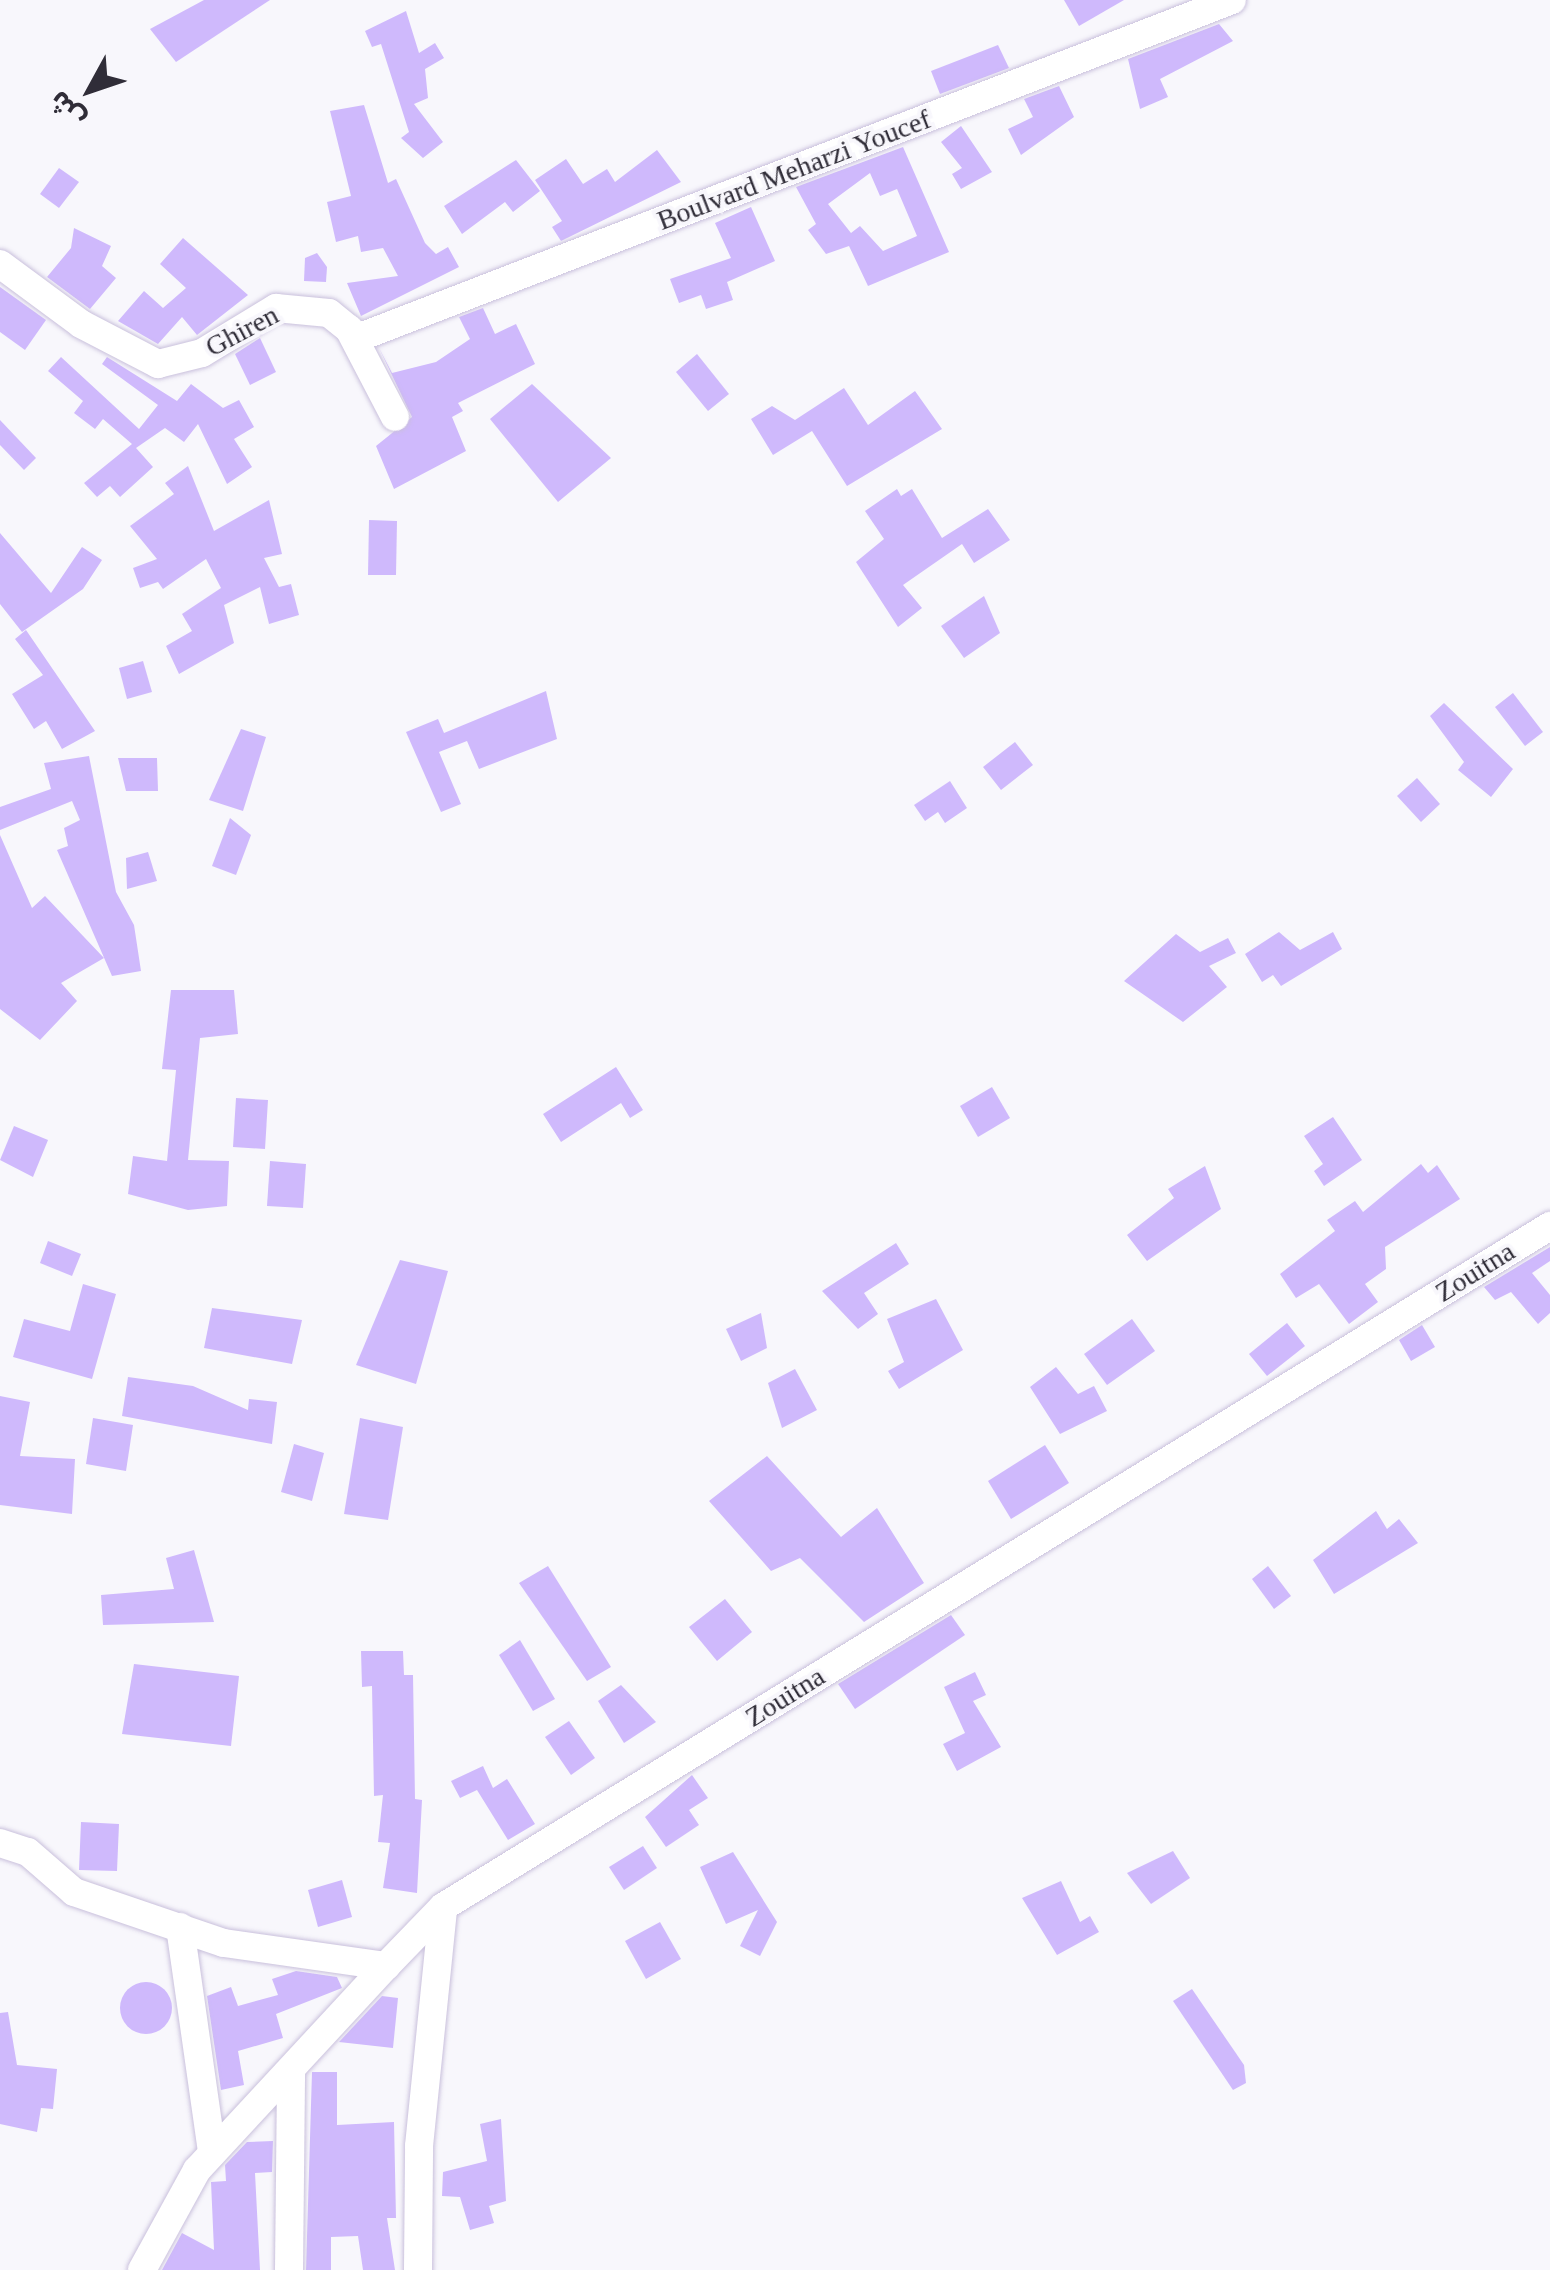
<!DOCTYPE html>
<html>
<head>
<meta charset="utf-8">
<style>
	body { margin:0 }
	#map { position:relative; width:1550px; height:2270px; overflow:hidden; background:#f8f7fc; font-family:"Times New Roman","Noto Sans Arabic",serif }
	div>[style] { position:absolute }
	[style*='--x'] { left:calc(var(--x)*1px); top:calc(var(--y)*1px); width:calc(var(--w)*1px); rotate:calc(var(--a)*1deg) }
	.building>* { inset:0; background:#cfb9fc }
	.round { border-radius:50% }
	.roads { filter:drop-shadow(0 0 2px #c9c0dc) drop-shadow(0 0 2px #c9c0dc) }
	.minor>* { height:28px; margin:-14px; padding:0 14px; transform-origin:14px; border-radius:14px; background:#fff }
	span { translate:-50% -50%; white-space:nowrap; text-align:center; line-height:1.15; -webkit-text-stroke:8px #f8f7fc; paint-order:stroke }
	.street-label { font-size:28px; color:#302d38 }
	.north { position:absolute; left:40px; top:40px; width:100px; height:100px; -webkit-text-stroke:8px #f8f7fc; paint-order:stroke; rotate:230deg; font-size:28px; font-weight:700; line-height:40px; text-align:center; color:#302d38 }
	.north::after { content:''; display:block; margin:auto; width:35px; height:45px; background:#302d38; clip-path:polygon(50% 0,100% 100%,50% 72%,0 100%) }
</style>
</head>
<body>
<div id="map">
	<div class="building">
		<i style="clip-path:polygon(204px 0,270px 0,176px 62px,150px 29px)"></i>
		<i style="clip-path:polygon(1064px 0,1124px 0,1079px 26px)"></i>
		<i style="clip-path:polygon(406px 11px,419px 53px,435px 43px,444px 58px,425px 69px,428px 98px,414px 104px,443px 142px,423px 158px,401px 138px,409px 132px,381px 44px,372px 47px,365px 31px)"></i>
		<i style="clip-path:polygon(1219px 24px,1233px 41px,1160px 79px,1168px 97px,1140px 109px,1128px 59px)"></i>
		<i style="clip-path:polygon(998px 45px,1009px 68px,940px 94px,931px 71px)"></i>
		<i style="clip-path:polygon(1059px 86px,1074px 117px,1021px 155px,1008px 129px,1033px 117px,1024px 99px)"></i>
		<i style="clip-path:polygon(364px 105px,388px 183px,396px 179px,425px 243px,436px 254px,448px 247px,459px 267px,361px 316px,347px 283px,398px 276px,383px 248px,361px 252px,358px 236px,336px 242px,327px 202px,351px 196px,330px 111px)"></i>
		<i style="clip-path:polygon(961px 126px,992px 172px,961px 189px,952px 174px,962px 168px,941px 142px)"></i>
		<i style="clip-path:polygon(evenodd,903px 147px,949px 252px,868px 286px,849px 246px,826px 254px,808px 230px,816px 224px,796px 187px,903px 147px,870px 173px,880px 196px,897px 189px,917px 236px,883px 251px,860px 226px,851px 233px,828px 204px,870px 173px)"></i>
		<i style="clip-path:polygon(657px 150px,681px 182px,561px 241px,552px 227px,562px 221px,535px 180px,566px 159px,583px 184px,607px 169px,615px 182px)"></i>
		<i style="clip-path:polygon(516px 160px,540px 191px,513px 212px,505px 202px,462px 234px,444px 206px)"></i>
		<i style="clip-path:polygon(59px 168px,79px 182px,59px 208px,40px 194px)"></i>
		<i style="clip-path:polygon(751px 207px,775px 261px,727px 282px,733px 300px,706px 309px,701px 295px,679px 303px,670px 279px,731px 258px,715px 223px)"></i>
		<i style="clip-path:polygon(74px 228px,111px 246px,102px 266px,116px 278px,90px 309px,47px 277px,71px 248px)"></i>
		<i style="clip-path:polygon(183px 238px,248px 295px,197px 335px,182px 317px,158px 344px,118px 321px,144px 291px,163px 308px,186px 288px,160px 264px)"></i>
		<i style="clip-path:polygon(317px 253px,327px 267px,326px 282px,304px 281px,305px 258px)"></i>
		<i style="clip-path:polygon(0 287px,46px 320px,25px 350px,0 332px)"></i>
		<i style="clip-path:polygon(483px 308px,495px 334px,516px 324px,535px 364px,458px 403px,463px 411px,452px 417px,466px 451px,394px 489px,376px 446px,412px 417px,379px 348px,392px 373px,436px 362px,470px 339px,459px 317px)"></i>
		<i style="clip-path:polygon(260px 338px,276px 372px,250px 385px,235px 354px)"></i>
		<i style="clip-path:polygon(697px 354px,729px 394px,708px 411px,676px 372px)"></i>
		<i style="clip-path:polygon(61px 357px,139px 429px,158px 405px,102px 364px,107px 357px,177px 401px,191px 384px,223px 408px,239px 400px,254px 427px,234px 439px,252px 467px,227px 484px,198px 424px,184px 442px,165px 428px,136px 448px,153px 467px,120px 497px,110px 486px,97px 497px,84px 483px,132px 444px,103px 419px,95px 429px,74px 413px,83px 401px,48px 371px)"></i>
		<i style="clip-path:polygon(532px 384px,611px 458px,558px 502px,490px 419px)"></i>
		<i style="clip-path:polygon(844px 388px,868px 425px,915px 391px,942px 429px,847px 486px,812px 431px,773px 455px,751px 419px,772px 406px,795px 420px)"></i>
		<i style="clip-path:polygon(0 420px,36px 458px,24px 470px,0 445px)"></i>
		<i style="clip-path:polygon(188px 466px,214px 531px,269px 500px,282px 554px,264px 558px,279px 587px,291px 584px,299px 615px,269px 624px,260px 587px,224px 605px,234px 643px,179px 674px,166px 646px,192px 631px,182px 614px,221px 588px,206px 559px,163px 589px,158px 582px,140px 588px,133px 568px,157px 559px,130px 526px,174px 494px,165px 483px)"></i>
		<i style="clip-path:polygon(897px 489px,901px 496px,912px 489px,942px 538px,988px 509px,1010px 540px,974px 563px,962px 544px,903px 585px,922px 608px,898px 627px,856px 562px,884px 539px,865px 511px)"></i>
		<i style="clip-path:polygon(369px 520px,397px 521px,396px 575px,368px 575px)"></i>
		<i style="clip-path:polygon(0 533px,51px 593px,82px 547px,102px 560px,83px 589px,22px 632px,0 604px)"></i>
		<i style="clip-path:polygon(984px 596px,1000px 633px,964px 658px,941px 626px)"></i>
		<i style="clip-path:polygon(26px 630px,95px 731px,62px 749px,46px 721px,34px 729px,12px 694px,43px 675px,15px 639px)"></i>
		<i style="clip-path:polygon(143px 661px,152px 692px,127px 699px,119px 668px)"></i>
		<i style="clip-path:polygon(546px 691px,557px 739px,479px 769px,467px 741px,439px 752px,461px 804px,441px 812px,406px 732px,438px 719px,444px 733px)"></i>
		<i style="clip-path:polygon(1513px 693px,1543px 732px,1525px 746px,1495px 707px)"></i>
		<i style="clip-path:polygon(1444px 703px,1513px 769px,1491px 797px,1458px 770px,1464px 762px,1430px 716px)"></i>
		<i style="clip-path:polygon(241px 729px,266px 737px,243px 811px,209px 800px)"></i>
		<i style="clip-path:polygon(1015px 742px,1033px 765px,1001px 790px,983px 767px)"></i>
		<i style="clip-path:polygon(89px 756px,116px 892px,134px 925px,141px 971px,112px 976px,57px 850px,68px 846px,64px 828px,80px 820px,72px 801px,0 830px,0 807px,51px 789px,44px 763px)"></i>
		<i style="clip-path:polygon(118px 758px,157px 758px,158px 791px,126px 791px)"></i>
		<i style="clip-path:polygon(1417px 778px,1440px 804px,1421px 822px,1397px 796px)"></i>
		<i style="clip-path:polygon(950px 781px,967px 808px,945px 823px,938px 812px,925px 821px,914px 805px)"></i>
		<i style="clip-path:polygon(230px 818px,251px 835px,236px 875px,212px 866px)"></i>
		<i style="clip-path:polygon(0 835px,32px 908px,45px 896px,104px 958px,61px 983px,77px 1001px,40px 1040px,0 1009px)"></i>
		<i style="clip-path:polygon(148px 852px,157px 881px,127px 889px,126px 858px)"></i>
		<i style="clip-path:polygon(1279px 932px,1300px 950px,1333px 932px,1342px 949px,1281px 986px,1273px 975px,1262px 982px,1245px 954px)"></i>
		<i style="clip-path:polygon(1176px 934px,1200px 952px,1228px 938px,1236px 953px,1209px 966px,1227px 987px,1183px 1022px,1124px 981px)"></i>
		<i style="clip-path:polygon(171px 990px,234px 990px,238px 1034px,200px 1038px,188px 1160px,229px 1161px,227px 1206px,188px 1210px,128px 1194px,133px 1156px,167px 1161px,176px 1070px,162px 1069px)"></i>
		<i style="clip-path:polygon(616px 1067px,643px 1110px,630px 1118px,621px 1103px,561px 1142px,543px 1114px)"></i>
		<i style="clip-path:polygon(992px 1087px,1010px 1118px,978px 1137px,960px 1106px)"></i>
		<i style="clip-path:polygon(236px 1098px,268px 1100px,265px 1149px,233px 1147px)"></i>
		<i style="clip-path:polygon(1333px 1117px,1362px 1160px,1324px 1186px,1314px 1171px,1323px 1164px,1304px 1136px)"></i>
		<i style="clip-path:polygon(14px 1126px,48px 1140px,33px 1177px,0 1160px)"></i>
		<i style="clip-path:polygon(270px 1161px,306px 1164px,303px 1208px,267px 1206px)"></i>
		<i style="clip-path:polygon(1421px 1164px,1428px 1173px,1437px 1165px,1460px 1199px,1385px 1247px,1386px 1269px,1365px 1284px,1378px 1302px,1349px 1324px,1319px 1284px,1296px 1298px,1280px 1274px,1335px 1231px,1327px 1220px,1355px 1201px,1363px 1212px)"></i>
		<i style="clip-path:polygon(1205px 1166px,1221px 1209px,1147px 1261px,1127px 1235px,1174px 1198px,1168px 1189px)"></i>
		<i style="clip-path:polygon(48px 1241px,81px 1254px,72px 1276px,40px 1263px)"></i>
		<i style="clip-path:polygon(896px 1243px,909px 1264px,864px 1293px,878px 1314px,858px 1329px,822px 1291px)"></i>
		<i style="clip-path:polygon(1550px 1247px,1550px 1261px,1532px 1273px,1550px 1295px,1550px 1313px,1538px 1324px,1511px 1292px,1495px 1300px,1484px 1287px)"></i>
		<i style="clip-path:polygon(400px 1260px,448px 1271px,416px 1384px,356px 1365px)"></i>
		<i style="clip-path:polygon(83px 1284px,116px 1294px,92px 1379px,13px 1357px,24px 1319px,70px 1331px)"></i>
		<i style="clip-path:polygon(936px 1299px,963px 1350px,899px 1389px,888px 1371px,904px 1362px,887px 1319px)"></i>
		<i style="clip-path:polygon(212px 1308px,302px 1320px,292px 1364px,204px 1348px)"></i>
		<i style="clip-path:polygon(761px 1313px,767px 1348px,741px 1361px,726px 1329px)"></i>
		<i style="clip-path:polygon(1132px 1319px,1155px 1351px,1107px 1385px,1084px 1354px)"></i>
		<i style="clip-path:polygon(1287px 1323px,1305px 1346px,1267px 1376px,1249px 1354px)"></i>
		<i style="clip-path:polygon(1422px 1325px,1435px 1347px,1411px 1361px,1399px 1340px)"></i>
		<i style="clip-path:polygon(1056px 1367px,1078px 1394px,1094px 1386px,1107px 1411px,1060px 1434px,1030px 1387px)"></i>
		<i style="clip-path:polygon(795px 1369px,817px 1410px,782px 1428px,768px 1383px)"></i>
		<i style="clip-path:polygon(128px 1377px,193px 1386px,248px 1410px,249px 1399px,277px 1402px,272px 1444px,122px 1416px)"></i>
		<i style="clip-path:polygon(0 1396px,30px 1402px,20px 1456px,75px 1459px,72px 1514px,0 1505px)"></i>
		<i style="clip-path:polygon(93px 1418px,133px 1425px,126px 1471px,86px 1464px)"></i>
		<i style="clip-path:polygon(360px 1418px,403px 1427px,388px 1520px,344px 1514px)"></i>
		<i style="clip-path:polygon(294px 1444px,324px 1453px,312px 1501px,281px 1492px)"></i>
		<i style="clip-path:polygon(1045px 1445px,1069px 1483px,1011px 1519px,988px 1481px)"></i>
		<i style="clip-path:polygon(767px 1456px,841px 1537px,877px 1508px,924px 1583px,864px 1622px,800px 1558px,771px 1571px,709px 1501px)"></i>
		<i style="clip-path:polygon(1376px 1511px,1387px 1529px,1399px 1519px,1418px 1543px,1334px 1594px,1313px 1560px)"></i>
		<i style="clip-path:polygon(194px 1550px,214px 1622px,103px 1625px,101px 1595px,174px 1589px,166px 1558px)"></i>
		<i style="clip-path:polygon(548px 1566px,611px 1667px,587px 1681px,519px 1583px)"></i>
		<i style="clip-path:polygon(1268px 1566px,1291px 1596px,1274px 1609px,1252px 1579px)"></i>
		<i style="clip-path:polygon(725px 1599px,752px 1632px,717px 1661px,689px 1627px)"></i>
		<i style="clip-path:polygon(951px 1615px,965px 1635px,855px 1709px,838px 1684px)"></i>
		<i style="clip-path:polygon(520px 1640px,555px 1699px,533px 1711px,499px 1655px)"></i>
		<i style="clip-path:polygon(361px 1651px,403px 1651px,404px 1675px,413px 1675px,415px 1799px,422px 1800px,417px 1893px,383px 1888px,390px 1843px,378px 1842px,383px 1795px,374px 1796px,372px 1686px,362px 1687px)"></i>
		<i style="clip-path:polygon(134px 1664px,239px 1676px,231px 1746px,122px 1734px)"></i>
		<i style="clip-path:polygon(975px 1672px,986px 1695px,973px 1701px,1001px 1747px,957px 1771px,943px 1744px,965px 1733px,944px 1687px)"></i>
		<i style="clip-path:polygon(621px 1685px,656px 1722px,624px 1743px,598px 1701px)"></i>
		<i style="clip-path:polygon(569px 1721px,595px 1758px,571px 1775px,545px 1737px)"></i>
		<i style="clip-path:polygon(483px 1766px,493px 1788px,507px 1779px,535px 1824px,508px 1840px,477px 1790px,460px 1798px,451px 1781px)"></i>
		<i style="clip-path:polygon(692px 1775px,708px 1798px,689px 1810px,699px 1825px,666px 1847px,645px 1817px)"></i>
		<i style="clip-path:polygon(81px 1822px,119px 1824px,117px 1871px,79px 1870px)"></i>
		<i style="clip-path:polygon(643px 1846px,657px 1868px,624px 1890px,609px 1867px)"></i>
		<i style="clip-path:polygon(1173px 1851px,1190px 1878px,1151px 1904px,1127px 1873px)"></i>
		<i style="clip-path:polygon(733px 1852px,777px 1922px,760px 1956px,740px 1946px,758px 1910px,726px 1924px,700px 1867px)"></i>
		<i style="clip-path:polygon(342px 1880px,352px 1917px,318px 1927px,308px 1890px)"></i>
		<i style="clip-path:polygon(1061px 1881px,1080px 1922px,1090px 1916px,1099px 1932px,1057px 1955px,1022px 1898px)"></i>
		<i style="clip-path:polygon(660px 1922px,681px 1959px,646px 1979px,625px 1941px)"></i>
		<i style="clip-path:polygon(296px 1971px,337px 1977px,342px 1988px,276px 2014px,283px 2038px,238px 2051px,244px 2085px,221px 2090px,207px 1996px,231px 1987px,238px 2006px,278px 1995px,272px 1979px)"></i>
		<i class="round" style="left:120px;top:1982px;width:52px;height:52px"></i>
		<i style="clip-path:polygon(1192px 1989px,1244px 2065px,1246px 2083px,1233px 2090px,1173px 2001px)"></i>
		<i style="clip-path:polygon(382px 1996px,398px 1998px,393px 2048px,339px 2042px)"></i>
		<i style="clip-path:polygon(8px 2012px,17px 2065px,57px 2069px,53px 2109px,41px 2108px,37px 2132px,0 2124px,0 2013px)"></i>
		<i style="clip-path:polygon(312px 2072px,337px 2072px,337px 2125px,394px 2122px,396px 2218px,387px 2218px,395px 2270px,363px 2270px,358px 2236px,331px 2237px,331px 2270px,306px 2270px)"></i>
		<i style="clip-path:polygon(501px 2119px,506px 2201px,489px 2206px,494px 2223px,470px 2230px,460px 2197px,442px 2196px,443px 2172px,487px 2161px,480px 2124px)"></i>
		<i style="clip-path:polygon(273px 2141px,272px 2172px,255px 2173px,260px 2270px,162px 2270px,182px 2233px,214px 2250px,211px 2182px,226px 2181px,225px 2165px,247px 2142px)"></i>
	</div>
	<div class="roads">
		<div class="minor">
			<i style="--x:0;--y:264;--w:101;--a:36.5"></i>
			<i style="--x:81;--y:324;--w:87;--a:27.5"></i>
			<i style="--x:158;--y:364;--w:45;--a:-14"></i>
			<i style="--x:202;--y:353;--w:87;--a:-31.3"></i>
			<i style="--x:276;--y:308;--w:53;--a:5.4"></i>
			<i style="--x:329;--y:313;--w:26;--a:39"></i>
			<i style="--x:349;--y:329;--w:99;--a:62.4"></i>
			<i style="--x:355;--y:339;--w:940;--a:-21.13"></i>
			<i style="--x:0;--y:1843;--w:29;--a:18"></i>
			<i style="--x:28;--y:1852;--w:61;--a:41"></i>
			<i style="--x:74;--y:1892;--w:158;--a:18.8"></i>
			<i style="--x:224;--y:1943;--w:164;--a:8.1"></i>
			<i style="--x:386;--y:1966;--w:82;--a:-46"></i>
			<i style="--x:443;--y:1907;--w:1300;--a:-31.6"></i>
			<i style="--x:180;--y:1927;--w:228;--a:81.9"></i>
			<i style="--x:142;--y:2270;--w:114;--a:-61.2"></i>
			<i style="--x:197;--y:2170;--w:278;--a:-47.2"></i>
			<i style="--x:289;--y:2270;--w:199;--a:-89.4"></i>
			<i style="--x:418;--y:2270;--w:124;--a:-89.5"></i>
			<i style="--x:419;--y:2146;--w:239;--a:-84.2"></i>
		</div>
	</div>
	<div class="street-label">
		<span style="left:794px;top:170px;rotate:-21deg">Boulvard Meharzi Youcef</span>
		<span style="left:242px;top:331px;rotate:-28deg">Ghiren</span>
		<span style="left:1475px;top:1272px;rotate:-32deg">Zouitna</span>
		<span style="left:785px;top:1697px;rotate:-32deg">Zouitna</span>
	</div>
	<div class="north">ش</div>
</div>
</body>
</html>
